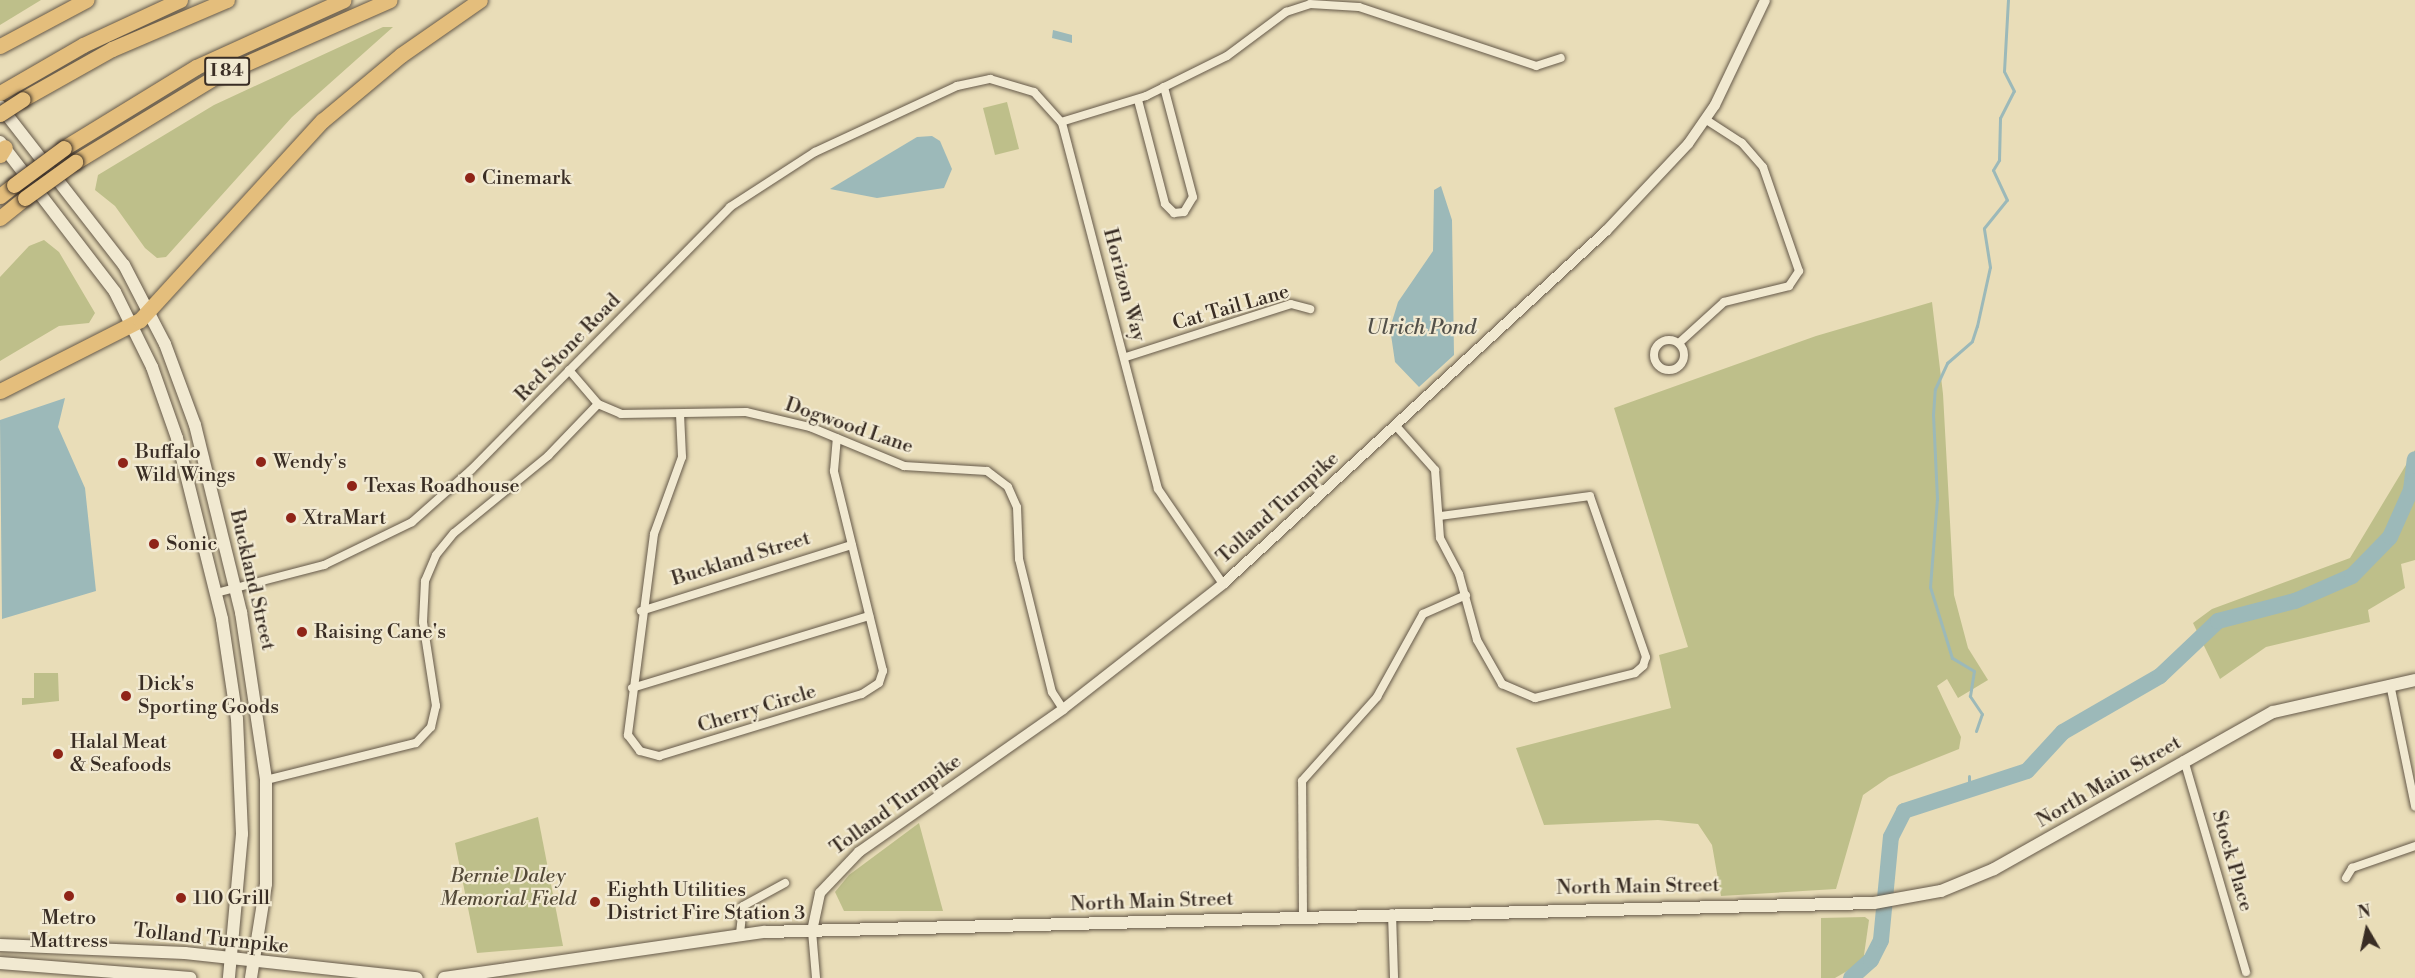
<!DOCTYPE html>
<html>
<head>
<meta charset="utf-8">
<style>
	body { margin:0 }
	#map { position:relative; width:2415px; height:978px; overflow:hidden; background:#e9ddb8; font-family:"Libre Bodoni",serif }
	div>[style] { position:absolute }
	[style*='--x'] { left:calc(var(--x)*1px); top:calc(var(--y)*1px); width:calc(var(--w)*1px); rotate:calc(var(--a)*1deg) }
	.green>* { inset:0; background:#bebf8a }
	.water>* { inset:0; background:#9cb9b9 }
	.stream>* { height:3px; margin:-1.5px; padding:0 1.5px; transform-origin:1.5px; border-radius:1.5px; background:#9cb9b9 }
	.river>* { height:16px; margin:-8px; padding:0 8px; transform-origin:8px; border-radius:8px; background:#9cb9b9 }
	.roads { filter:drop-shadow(0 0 2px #655949) drop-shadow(0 0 2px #655949) }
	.minor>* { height:8px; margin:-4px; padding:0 4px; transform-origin:4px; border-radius:4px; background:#f1e9d1 }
	.minor>.ring { margin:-4px; padding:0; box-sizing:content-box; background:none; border:8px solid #f1e9d1; border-radius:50% }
	.tertiary>* { height:10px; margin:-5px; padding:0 5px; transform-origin:5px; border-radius:5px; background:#f1e9d1 }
	.secondary>* { height:12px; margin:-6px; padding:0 6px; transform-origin:6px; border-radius:6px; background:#f1e9d1 }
	.motorway>* { height:15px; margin:-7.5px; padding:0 7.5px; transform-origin:7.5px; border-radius:7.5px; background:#e4be7c }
	.bridges { filter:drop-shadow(0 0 2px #392d24) drop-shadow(0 0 2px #392d24) }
	.motorway-bridge>* { height:15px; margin:-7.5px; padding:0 7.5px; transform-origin:7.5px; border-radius:7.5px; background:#e4be7c }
	.dots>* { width:16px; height:16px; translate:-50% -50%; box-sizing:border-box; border:3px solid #f1e9d1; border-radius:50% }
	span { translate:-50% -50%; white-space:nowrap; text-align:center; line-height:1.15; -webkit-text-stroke:4.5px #f1e9d1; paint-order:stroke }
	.shield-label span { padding:2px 4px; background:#f1e9d1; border:2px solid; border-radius:4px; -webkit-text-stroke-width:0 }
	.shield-label { font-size:18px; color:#392d24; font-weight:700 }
	.poi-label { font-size:20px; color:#392d24 }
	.left { translate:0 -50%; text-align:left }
	.street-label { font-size:20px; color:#392d24 }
	.park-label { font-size:20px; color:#544a38; font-style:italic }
	.water-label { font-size:21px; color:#525049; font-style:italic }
	.north { position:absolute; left:2337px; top:900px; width:60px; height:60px; -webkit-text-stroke:4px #f1e9d1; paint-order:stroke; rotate:351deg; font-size:16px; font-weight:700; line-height:24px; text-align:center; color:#392d24 }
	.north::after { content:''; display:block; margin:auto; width:21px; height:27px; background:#392d24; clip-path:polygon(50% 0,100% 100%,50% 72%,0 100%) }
</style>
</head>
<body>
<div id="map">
	<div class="green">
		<i style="clip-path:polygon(0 0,41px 0,0 25px)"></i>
		<i style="clip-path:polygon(383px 27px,393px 27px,292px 117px,166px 257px,157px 258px,145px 248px,115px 206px,95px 190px,98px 175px,214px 105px)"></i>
		<i style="clip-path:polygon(1007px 102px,1019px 149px,995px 155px,983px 108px)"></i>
		<i style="clip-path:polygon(44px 240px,59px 252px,95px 313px,89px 323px,59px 326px,0 361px,0 277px,29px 246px)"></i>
		<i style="clip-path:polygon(1932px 302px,1943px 394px,1954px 595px,1968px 648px,1988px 680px,1958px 698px,1947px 679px,1937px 686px,1961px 737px,1959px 749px,1889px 777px,1863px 795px,1836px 889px,1721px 896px,1712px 845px,1698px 824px,1658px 820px,1544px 825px,1516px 748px,1671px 708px,1659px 655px,1688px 647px,1614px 408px,1816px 336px)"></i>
		<i style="clip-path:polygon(2415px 450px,2415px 560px,2401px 564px,2405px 588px,2368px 610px,2370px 622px,2266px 647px,2220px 679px,2193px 623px,2212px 609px,2350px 558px)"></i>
		<i style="clip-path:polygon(34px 673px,58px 673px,59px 701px,22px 705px,22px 698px,34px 698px)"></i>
		<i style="clip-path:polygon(538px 817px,563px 946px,477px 953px,455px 843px)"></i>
		<i style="clip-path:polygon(919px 823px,943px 911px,844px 911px,835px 892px,849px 875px)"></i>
		<i style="clip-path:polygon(1865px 917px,1869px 920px,1863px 962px,1835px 978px,1821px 978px,1821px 918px)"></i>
	</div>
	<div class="water">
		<i style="clip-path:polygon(1053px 30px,1072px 35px,1072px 43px,1052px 38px)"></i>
		<i style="clip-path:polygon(932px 136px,940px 141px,952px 169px,944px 188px,877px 198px,830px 189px,917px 137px)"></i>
		<i style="clip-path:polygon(1441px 186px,1452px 220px,1454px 355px,1419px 387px,1395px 362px,1390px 328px,1398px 302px,1433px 251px,1434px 190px)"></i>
		<i style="clip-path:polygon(65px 398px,58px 427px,85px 488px,96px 591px,2px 619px,0 420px)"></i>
	</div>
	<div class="stream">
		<i style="--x:1976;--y:731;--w:18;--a:-71"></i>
		<i style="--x:1982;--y:714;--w:22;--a:-124"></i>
		<i style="--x:1970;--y:696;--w:25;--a:-81"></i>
		<i style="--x:1974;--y:671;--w:26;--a:-149"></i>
		<i style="--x:1952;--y:658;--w:74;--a:-107.2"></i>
		<i style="--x:1930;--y:587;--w:88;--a:-85.5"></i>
		<i style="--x:1937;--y:499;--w:84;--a:-92.7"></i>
		<i style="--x:1933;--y:415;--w:26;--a:-86"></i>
		<i style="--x:1935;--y:389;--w:29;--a:-65"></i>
		<i style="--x:1947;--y:363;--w:33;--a:-41"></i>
		<i style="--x:1972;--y:341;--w:16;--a:-72"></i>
		<i style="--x:1977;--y:326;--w:60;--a:-77.6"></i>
		<i style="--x:1990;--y:267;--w:39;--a:-99"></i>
		<i style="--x:1984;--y:228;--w:36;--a:-51"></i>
		<i style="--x:2007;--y:200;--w:33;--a:-115"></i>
		<i style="--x:1993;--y:170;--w:12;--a:-59"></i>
		<i style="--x:1999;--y:160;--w:42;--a:-88.6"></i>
		<i style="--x:2000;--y:118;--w:30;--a:-63"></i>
		<i style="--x:2014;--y:91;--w:22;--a:-117"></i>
		<i style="--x:2004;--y:71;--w:71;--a:-86.8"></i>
		<i style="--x:1969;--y:789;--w:13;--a:-90"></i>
	</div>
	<div class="river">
		<i style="--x:2411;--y:490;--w:31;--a:-83"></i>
		<i style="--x:1851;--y:978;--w:27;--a:-42"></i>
		<i style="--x:1871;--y:960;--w:22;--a:-63"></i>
		<i style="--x:1881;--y:940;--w:103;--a:-84.5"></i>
		<i style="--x:1891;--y:837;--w:29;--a:-63"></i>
		<i style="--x:1904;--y:811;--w:129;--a:-18"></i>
		<i style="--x:2027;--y:771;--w:53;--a:-47.3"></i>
		<i style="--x:2063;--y:732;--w:112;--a:-30"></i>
		<i style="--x:2160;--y:676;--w:80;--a:-43.5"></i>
		<i style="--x:2218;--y:621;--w:80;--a:-14.6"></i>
		<i style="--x:2295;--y:601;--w:62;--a:-23.7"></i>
		<i style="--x:2352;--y:576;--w:54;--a:-45.7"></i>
		<i style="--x:2390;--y:537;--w:61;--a:-65.9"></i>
	</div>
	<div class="roads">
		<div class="minor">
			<i style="--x:1138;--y:100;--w:107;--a:75.4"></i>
			<i style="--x:1165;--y:204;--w:13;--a:45"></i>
			<i style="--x:1174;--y:213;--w:10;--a:-6"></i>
			<i style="--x:1184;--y:212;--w:17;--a:-59"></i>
			<i style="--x:1193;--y:197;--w:114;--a:-104.8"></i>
			<i style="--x:1061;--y:122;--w:89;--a:-17"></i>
			<i style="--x:1146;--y:96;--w:90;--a:-26.3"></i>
			<i style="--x:1227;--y:56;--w:74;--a:-36.7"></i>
			<i style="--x:1286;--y:12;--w:25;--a:-18"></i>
			<i style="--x:1310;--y:4;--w:49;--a:3.5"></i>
			<i style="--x:1359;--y:7;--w:187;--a:18.4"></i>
			<i style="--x:1536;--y:66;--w:26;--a:-18"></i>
			<i class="ring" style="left:1654px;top:340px;width:22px;height:22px"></i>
			<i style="--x:1679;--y:343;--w:61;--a:-42.3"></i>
			<i style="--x:1724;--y:302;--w:67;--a:-13.8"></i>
			<i style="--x:1789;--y:286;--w:18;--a:-56"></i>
			<i style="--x:1799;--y:271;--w:110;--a:-109.1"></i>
			<i style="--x:1763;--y:167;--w:32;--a:-131"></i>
			<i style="--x:1742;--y:143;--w:44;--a:-147"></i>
			<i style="--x:1126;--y:357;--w:173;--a:-17.8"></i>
			<i style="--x:1291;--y:304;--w:20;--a:15"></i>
			<i style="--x:569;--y:370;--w:45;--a:49.5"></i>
			<i style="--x:598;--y:404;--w:25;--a:23"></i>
			<i style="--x:621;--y:414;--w:125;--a:-0.9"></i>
			<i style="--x:746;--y:412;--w:66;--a:13.2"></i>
			<i style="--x:810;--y:427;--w:102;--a:22.5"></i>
			<i style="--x:904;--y:466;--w:83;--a:3.4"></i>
			<i style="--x:987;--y:471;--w:26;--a:37"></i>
			<i style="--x:1008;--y:487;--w:22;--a:66"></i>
			<i style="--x:1017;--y:507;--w:52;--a:87.8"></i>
			<i style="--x:1019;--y:559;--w:137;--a:76.1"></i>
			<i style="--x:1052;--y:692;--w:20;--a:57"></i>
			<i style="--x:680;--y:414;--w:43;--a:87.3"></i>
			<i style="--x:682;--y:457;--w:82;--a:110"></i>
			<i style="--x:654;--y:534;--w:203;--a:97.4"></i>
			<i style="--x:628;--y:735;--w:20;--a:53"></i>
			<i style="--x:640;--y:751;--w:20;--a:15"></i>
			<i style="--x:659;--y:756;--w:212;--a:-17"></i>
			<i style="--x:862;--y:694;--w:20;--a:-33"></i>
			<i style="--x:879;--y:683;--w:13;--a:-72"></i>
			<i style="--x:883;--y:671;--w:206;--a:-103.8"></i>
			<i style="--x:834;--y:471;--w:33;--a:-85"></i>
			<i style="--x:1396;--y:426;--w:59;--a:48.4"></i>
			<i style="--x:1435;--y:470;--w:68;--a:85.8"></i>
			<i style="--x:1440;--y:538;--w:41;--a:62.2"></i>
			<i style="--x:1459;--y:574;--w:68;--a:74.7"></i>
			<i style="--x:1477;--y:640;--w:51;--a:60.4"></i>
			<i style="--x:1502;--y:684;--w:36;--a:23"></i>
			<i style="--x:1535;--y:698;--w:103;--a:-14"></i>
			<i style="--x:1635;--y:673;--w:11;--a:-41"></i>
			<i style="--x:1643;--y:666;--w:9;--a:-72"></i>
			<i style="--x:1646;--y:657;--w:170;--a:-109.2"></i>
			<i style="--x:1590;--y:496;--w:150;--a:172.4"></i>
			<i style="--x:216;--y:593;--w:112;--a:-14.5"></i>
			<i style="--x:324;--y:565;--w:98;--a:-26"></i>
			<i style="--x:412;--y:522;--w:79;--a:-41.4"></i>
			<i style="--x:471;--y:470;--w:369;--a:-45.4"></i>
			<i style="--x:730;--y:207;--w:101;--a:-32.9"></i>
			<i style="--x:815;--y:152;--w:157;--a:-24.9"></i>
			<i style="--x:957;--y:86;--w:34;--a:-12"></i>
			<i style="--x:990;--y:79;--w:46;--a:16.5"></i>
			<i style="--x:1034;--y:92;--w:42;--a:47.9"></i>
			<i style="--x:1062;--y:123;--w:378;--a:75.3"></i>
			<i style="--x:1158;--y:489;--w:115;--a:55.6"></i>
			<i style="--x:641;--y:611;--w:221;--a:-17.4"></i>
			<i style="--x:2390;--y:684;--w:125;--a:78.4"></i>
			<i style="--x:632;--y:688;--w:248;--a:-16.9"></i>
			<i style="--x:2184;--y:760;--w:221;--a:73.7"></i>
			<i style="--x:266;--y:780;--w:154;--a:-13.9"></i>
			<i style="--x:416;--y:743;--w:22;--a:-47"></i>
			<i style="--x:431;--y:727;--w:22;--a:-77"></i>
			<i style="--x:436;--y:706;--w:85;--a:-98.8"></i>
			<i style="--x:423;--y:622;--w:41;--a:-87.2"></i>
			<i style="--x:425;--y:581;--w:28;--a:-67"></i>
			<i style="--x:436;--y:555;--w:28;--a:-51"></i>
			<i style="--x:454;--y:533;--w:122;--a:-39.3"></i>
			<i style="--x:548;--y:456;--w:72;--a:-46.1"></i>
			<i style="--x:2346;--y:878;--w:12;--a:-59"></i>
			<i style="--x:2352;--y:868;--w:67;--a:-19.2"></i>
			<i style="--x:1392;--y:913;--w:65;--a:88.2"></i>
			<i style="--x:1303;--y:916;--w:135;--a:-90.4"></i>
			<i style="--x:1302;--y:781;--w:113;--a:-48.2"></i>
			<i style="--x:1377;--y:697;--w:95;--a:-61"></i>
			<i style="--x:1423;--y:614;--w:47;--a:-23.8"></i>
			<i style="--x:812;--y:931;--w:47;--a:85.1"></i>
			<i style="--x:740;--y:934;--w:28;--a:-84"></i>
			<i style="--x:743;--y:906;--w:48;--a:-28.7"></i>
		</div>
		<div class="tertiary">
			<i style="--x:812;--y:931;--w:39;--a:-78"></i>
			<i style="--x:820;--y:893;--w:57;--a:-46.4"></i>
			<i style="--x:859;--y:852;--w:249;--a:-35"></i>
			<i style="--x:1063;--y:709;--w:203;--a:-38"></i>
			<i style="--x:1223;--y:584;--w:521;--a:-42.67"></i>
			<i style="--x:1606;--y:231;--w:120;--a:-46.7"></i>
			<i style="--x:1688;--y:144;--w:47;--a:-55.3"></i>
			<i style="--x:1715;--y:105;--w:116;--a:-64.5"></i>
		</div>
		<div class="secondary">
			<i style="--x:0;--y:106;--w:202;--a:52.1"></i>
			<i style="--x:124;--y:265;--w:89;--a:62.6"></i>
			<i style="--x:165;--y:344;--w:86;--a:69.7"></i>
			<i style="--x:195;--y:425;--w:193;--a:76.2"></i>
			<i style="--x:241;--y:612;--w:170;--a:81.5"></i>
			<i style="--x:266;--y:780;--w:104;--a:90"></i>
			<i style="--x:266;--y:884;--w:95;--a:99.1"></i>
			<i style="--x:0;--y:142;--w:189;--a:52.5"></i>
			<i style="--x:115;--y:292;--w:84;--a:63.7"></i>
			<i style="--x:152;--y:367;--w:75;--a:70.6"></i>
			<i style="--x:177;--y:438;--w:187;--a:76"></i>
			<i style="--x:222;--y:619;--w:101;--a:81.5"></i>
			<i style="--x:237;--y:719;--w:115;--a:87.5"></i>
			<i style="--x:242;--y:834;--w:145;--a:95.2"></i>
			<i style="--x:0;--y:945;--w:185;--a:2.5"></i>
			<i style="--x:185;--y:953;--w:233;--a:6.2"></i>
			<i style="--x:0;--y:963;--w:191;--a:4.5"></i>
			<i style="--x:444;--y:978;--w:324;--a:-8.2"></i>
			<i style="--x:765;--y:932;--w:1109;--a:-1.5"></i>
			<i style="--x:1874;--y:903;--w:68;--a:-10.2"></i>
			<i style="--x:1941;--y:891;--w:57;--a:-22.5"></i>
			<i style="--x:1994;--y:869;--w:320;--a:-29.4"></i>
			<i style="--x:2273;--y:712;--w:146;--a:-12.7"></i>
		</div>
		<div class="motorway">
			<i style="--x:0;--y:46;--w:98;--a:-28.1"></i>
			<i style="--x:0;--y:93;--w:96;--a:-30"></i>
			<i style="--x:83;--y:45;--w:107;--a:-24.9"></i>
			<i style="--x:23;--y:99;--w:102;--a:-29.3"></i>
			<i style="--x:112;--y:49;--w:125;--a:-23.1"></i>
			<i style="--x:64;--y:148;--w:155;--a:-31.5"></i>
			<i style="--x:196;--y:67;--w:162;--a:-24.4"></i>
			<i style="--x:0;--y:155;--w:9;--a:-58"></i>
			<i style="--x:75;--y:162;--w:162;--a:-31.3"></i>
			<i style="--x:213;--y:78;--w:193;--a:-23.8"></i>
			<i style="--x:0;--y:196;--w:18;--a:-38"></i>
			<i style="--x:0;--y:218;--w:32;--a:-39"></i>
			<i style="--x:0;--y:391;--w:157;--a:-26.9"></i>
			<i style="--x:140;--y:320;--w:270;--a:-47.6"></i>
			<i style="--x:322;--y:121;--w:103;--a:-39.9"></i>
			<i style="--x:401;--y:55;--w:96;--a:-34.8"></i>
		</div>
	</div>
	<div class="bridges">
		<div class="motorway-bridge">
			<i style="--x:0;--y:114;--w:27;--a:-33"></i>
			<i style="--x:14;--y:185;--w:62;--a:-36.5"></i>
			<i style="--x:25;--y:198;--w:62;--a:-35.8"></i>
		</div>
	</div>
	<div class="dots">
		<i style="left:470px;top:178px;background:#8f2418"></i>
		<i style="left:261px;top:462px;background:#8f2418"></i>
		<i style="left:123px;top:463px;background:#8f2418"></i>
		<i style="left:352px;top:486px;background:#8f2418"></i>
		<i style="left:291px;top:518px;background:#8f2418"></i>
		<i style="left:154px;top:544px;background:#8f2418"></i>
		<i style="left:302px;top:632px;background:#8f2418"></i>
		<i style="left:126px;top:696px;background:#8f2418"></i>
		<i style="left:58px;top:754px;background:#8f2418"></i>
		<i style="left:69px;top:896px;background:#8f2418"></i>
		<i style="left:181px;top:898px;background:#8f2418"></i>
		<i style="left:595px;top:902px;background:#8f2418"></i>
	</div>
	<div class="shield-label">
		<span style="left:227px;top:71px">I 84</span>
	</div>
	<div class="poi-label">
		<span class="left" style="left:482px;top:178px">Cinemark</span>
		<span class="left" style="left:135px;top:464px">Buffalo<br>Wild Wings</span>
		<span class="left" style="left:273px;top:462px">Wendy's</span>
		<span class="left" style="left:364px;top:486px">Texas Roadhouse</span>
		<span class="left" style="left:303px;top:518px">XtraMart</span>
		<span class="left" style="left:166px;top:544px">Sonic</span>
		<span class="left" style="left:314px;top:632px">Raising Cane's</span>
		<span class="left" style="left:138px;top:696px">Dick's<br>Sporting Goods</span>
		<span class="left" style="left:70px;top:754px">Halal Meat<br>&amp; Seafoods</span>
		<span class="left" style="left:607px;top:902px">Eighth Utilities<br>District Fire Station 3</span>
		<span class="left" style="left:193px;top:898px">110 Grill</span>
		<span style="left:69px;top:930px">Metro<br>Mattress</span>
	</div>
	<div class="street-label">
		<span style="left:1124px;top:285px;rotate:75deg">Horizon Way</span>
		<span style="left:1231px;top:308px;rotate:-16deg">Cat Tail Lane</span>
		<span style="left:568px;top:348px;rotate:-46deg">Red Stone Road</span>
		<span style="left:849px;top:426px;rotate:19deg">Dogwood Lane</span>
		<span style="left:1278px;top:508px;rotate:-42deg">Tolland Turnpike</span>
		<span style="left:741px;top:559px;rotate:-17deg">Buckland Street</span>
		<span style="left:252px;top:580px;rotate:77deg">Buckland Street</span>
		<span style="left:757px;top:709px;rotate:-17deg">Cherry Circle</span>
		<span style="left:2109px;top:782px;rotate:-30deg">North Main Street</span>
		<span style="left:896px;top:805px;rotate:-36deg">Tolland Turnpike</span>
		<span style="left:2232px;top:861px;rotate:74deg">Stock Place</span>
		<span style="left:1638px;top:887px;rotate:-1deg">North Main Street</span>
		<span style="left:1152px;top:902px;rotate:-2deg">North Main Street</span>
		<span style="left:211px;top:939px;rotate:6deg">Tolland Turnpike</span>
	</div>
	<div class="park-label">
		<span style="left:508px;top:888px">Bernie Daley<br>Memorial Field</span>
	</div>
	<div class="water-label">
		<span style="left:1421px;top:328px">Ulrich Pond</span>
	</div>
	<div class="north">N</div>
</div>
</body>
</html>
